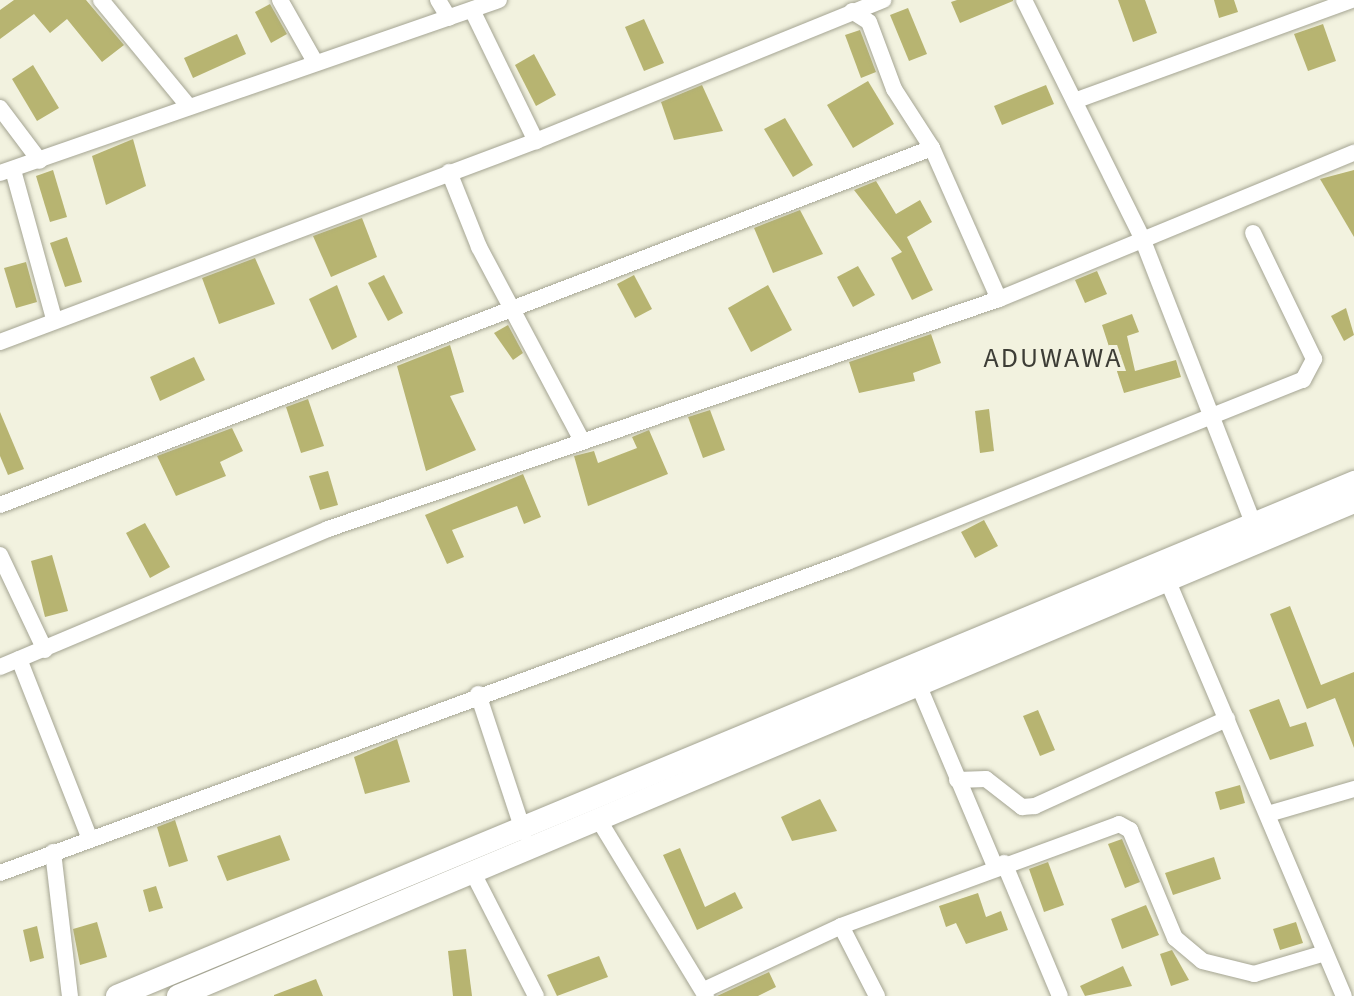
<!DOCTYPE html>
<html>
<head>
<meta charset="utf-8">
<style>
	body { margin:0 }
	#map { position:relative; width:1354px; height:996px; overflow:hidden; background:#f2f2df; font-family:"Source Sans 3",sans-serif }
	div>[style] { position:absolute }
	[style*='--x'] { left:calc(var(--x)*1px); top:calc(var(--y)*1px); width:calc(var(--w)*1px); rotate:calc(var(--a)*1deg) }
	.building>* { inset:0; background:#b7b471 }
	.roads { filter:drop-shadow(0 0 2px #a5a593) drop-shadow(0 0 2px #a5a593) }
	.minor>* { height:16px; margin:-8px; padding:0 8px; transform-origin:8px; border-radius:8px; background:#fff }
	.highway>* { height:22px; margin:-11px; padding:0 11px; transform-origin:11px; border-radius:11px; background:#fff }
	span { translate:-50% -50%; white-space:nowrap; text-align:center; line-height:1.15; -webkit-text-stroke:8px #f2f2df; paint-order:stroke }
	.quarter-label { font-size:28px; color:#3d3d36; letter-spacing:2px }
</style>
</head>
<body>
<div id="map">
	<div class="building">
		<i style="clip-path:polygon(14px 0,86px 0,124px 45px,102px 62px,67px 19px,50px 33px,34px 14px,0 39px,0 10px)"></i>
		<i style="clip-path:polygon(957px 0,1013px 0,1013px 1px,960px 23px,951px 2px)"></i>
		<i style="clip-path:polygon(1118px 0,1145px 0,1157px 33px,1133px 42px)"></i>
		<i style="clip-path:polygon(1214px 0,1234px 0,1238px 12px,1219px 18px)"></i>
		<i style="clip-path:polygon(270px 4px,287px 34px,271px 43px,255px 12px)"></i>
		<i style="clip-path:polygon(908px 8px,927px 54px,909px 61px,890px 15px)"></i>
		<i style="clip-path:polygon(644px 19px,664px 63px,644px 71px,625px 27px)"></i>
		<i style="clip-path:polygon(1323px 24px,1336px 61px,1308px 71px,1294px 34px)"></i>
		<i style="clip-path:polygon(860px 30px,876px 72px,861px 78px,845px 35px)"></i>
		<i style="clip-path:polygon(237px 34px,246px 54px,193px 78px,184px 58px)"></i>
		<i style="clip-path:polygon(534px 54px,556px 95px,536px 106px,515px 65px)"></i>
		<i style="clip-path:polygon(33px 65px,59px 108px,37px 121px,12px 79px)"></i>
		<i style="clip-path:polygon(868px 81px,894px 124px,853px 148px,827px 105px)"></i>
		<i style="clip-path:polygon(702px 85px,723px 131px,674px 140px,661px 102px)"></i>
		<i style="clip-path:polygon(1046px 85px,1054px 104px,1002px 125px,994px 106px)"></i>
		<i style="clip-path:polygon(785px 118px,813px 165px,793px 177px,764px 129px)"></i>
		<i style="clip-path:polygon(133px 139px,146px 186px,106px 205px,92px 156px)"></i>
		<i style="clip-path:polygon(53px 170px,67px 217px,50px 222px,36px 176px)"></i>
		<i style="clip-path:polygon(1354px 170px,1354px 237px,1320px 179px)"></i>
		<i style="clip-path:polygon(876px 181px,896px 214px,920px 200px,932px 222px,907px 237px,933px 290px,912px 300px,891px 258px,902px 252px,854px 190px)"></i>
		<i style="clip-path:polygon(800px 210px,823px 254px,773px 273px,754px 228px)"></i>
		<i style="clip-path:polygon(362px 218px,377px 257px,331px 277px,313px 236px)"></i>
		<i style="clip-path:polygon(67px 237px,82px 282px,65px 287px,50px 243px)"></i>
		<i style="clip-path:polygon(255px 258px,275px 304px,219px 324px,202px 278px)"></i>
		<i style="clip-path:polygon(26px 262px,37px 302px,16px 308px,4px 268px)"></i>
		<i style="clip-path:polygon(858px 266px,875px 295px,853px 307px,837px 277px)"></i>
		<i style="clip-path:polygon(1097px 271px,1107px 294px,1085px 303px,1075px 280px)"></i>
		<i style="clip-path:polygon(384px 275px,403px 313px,388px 321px,368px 283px)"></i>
		<i style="clip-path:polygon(634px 275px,652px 309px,635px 318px,617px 284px)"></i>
		<i style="clip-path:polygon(337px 285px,357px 337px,332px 350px,309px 299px)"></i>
		<i style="clip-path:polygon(768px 285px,792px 330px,751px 352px,728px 308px)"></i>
		<i style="clip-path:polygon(1346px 308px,1354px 335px,1344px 341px,1331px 316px)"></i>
		<i style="clip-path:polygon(1132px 314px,1139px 332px,1127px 336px,1135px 371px,1176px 360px,1181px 377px,1124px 393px,1102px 325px)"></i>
		<i style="clip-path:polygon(508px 325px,523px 353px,513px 360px,494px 333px)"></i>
		<i style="clip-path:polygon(931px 334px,941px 363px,913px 373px,915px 381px,859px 393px,849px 362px)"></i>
		<i style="clip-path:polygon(450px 345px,464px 392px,450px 396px,476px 450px,426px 471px,397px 366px)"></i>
		<i style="clip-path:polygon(194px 357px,205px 380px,160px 401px,150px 377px)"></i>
		<i style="clip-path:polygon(308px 399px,324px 446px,301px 453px,286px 407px)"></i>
		<i style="clip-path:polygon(989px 409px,994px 451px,980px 453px,975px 411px)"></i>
		<i style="clip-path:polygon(710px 410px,725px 450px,703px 458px,688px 417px)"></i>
		<i style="clip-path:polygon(0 412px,24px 469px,8px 475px,0 456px)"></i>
		<i style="clip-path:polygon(232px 428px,243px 451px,220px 462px,226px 476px,176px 496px,157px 456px)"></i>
		<i style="clip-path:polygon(649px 430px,668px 474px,588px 506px,574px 456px,594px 451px,598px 463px,637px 448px,632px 437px)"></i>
		<i style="clip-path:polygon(328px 471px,338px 505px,320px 510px,309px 476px)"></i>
		<i style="clip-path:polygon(523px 474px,541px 517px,524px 524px,517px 506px,452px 530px,464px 557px,447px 564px,425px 515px)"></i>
		<i style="clip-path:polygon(984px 520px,998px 546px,975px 558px,961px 532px)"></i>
		<i style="clip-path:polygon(145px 523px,170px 567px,150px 578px,126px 533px)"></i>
		<i style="clip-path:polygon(52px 555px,68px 611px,45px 617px,31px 561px)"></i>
		<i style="clip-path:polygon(1290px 606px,1321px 685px,1354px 672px,1354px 748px,1335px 698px,1307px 709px,1270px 614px)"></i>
		<i style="clip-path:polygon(1279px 699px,1290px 727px,1306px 722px,1314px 746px,1270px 760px,1249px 710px)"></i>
		<i style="clip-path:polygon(1038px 710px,1055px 750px,1040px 756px,1023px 716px)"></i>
		<i style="clip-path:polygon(397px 739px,410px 782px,365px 794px,354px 757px)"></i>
		<i style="clip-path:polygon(1240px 785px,1245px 803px,1220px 810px,1215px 792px)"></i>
		<i style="clip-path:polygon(820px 799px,837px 831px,792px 841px,781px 817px)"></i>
		<i style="clip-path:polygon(175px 820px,188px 861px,169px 867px,157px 827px)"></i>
		<i style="clip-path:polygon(280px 835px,290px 860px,227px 881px,217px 856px)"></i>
		<i style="clip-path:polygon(1122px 839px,1140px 882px,1125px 888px,1108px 844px)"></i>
		<i style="clip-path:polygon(680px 848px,705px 907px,735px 892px,743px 908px,697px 930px,663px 855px)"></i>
		<i style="clip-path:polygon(1214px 857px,1221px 879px,1173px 895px,1165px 873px)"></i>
		<i style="clip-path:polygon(1048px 862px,1064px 905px,1044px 912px,1029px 869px)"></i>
		<i style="clip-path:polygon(156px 886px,163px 908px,149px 912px,143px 890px)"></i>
		<i style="clip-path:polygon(978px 893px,986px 917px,1001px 911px,1008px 930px,966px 944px,956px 923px,946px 927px,939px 906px)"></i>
		<i style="clip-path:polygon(1146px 905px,1159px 935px,1122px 949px,1111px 919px)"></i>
		<i style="clip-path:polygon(97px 922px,107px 957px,80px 965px,73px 929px)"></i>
		<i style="clip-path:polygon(1296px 922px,1303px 943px,1280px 950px,1273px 929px)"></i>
		<i style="clip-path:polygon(37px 926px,44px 958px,30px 962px,23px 930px)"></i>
		<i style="clip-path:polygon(466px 949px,472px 996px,453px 996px,448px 951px)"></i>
		<i style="clip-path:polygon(1172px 950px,1189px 980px,1171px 986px,1160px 954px)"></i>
		<i style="clip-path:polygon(599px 956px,608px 977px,557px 996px,547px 975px)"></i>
		<i style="clip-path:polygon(1123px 966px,1132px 986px,1085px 996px,1080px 986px)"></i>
		<i style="clip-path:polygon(769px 972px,776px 987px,758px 996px,717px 996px)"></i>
		<i style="clip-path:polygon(316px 979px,323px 996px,274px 996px,274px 995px)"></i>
	</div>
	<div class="roads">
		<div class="minor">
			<i style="--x:101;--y:0;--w:134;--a:50.5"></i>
			<i style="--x:280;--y:0;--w:69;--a:60.5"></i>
			<i style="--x:438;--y:0;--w:21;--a:59"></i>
			<i style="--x:1024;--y:0;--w:266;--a:63.6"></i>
			<i style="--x:1142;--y:238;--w:303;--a:68.7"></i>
			<i style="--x:472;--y:10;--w:146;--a:64"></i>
			<i style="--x:852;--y:11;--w:20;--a:33"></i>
			<i style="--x:869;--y:22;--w:72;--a:69.5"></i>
			<i style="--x:894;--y:89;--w:70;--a:57.2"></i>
			<i style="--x:932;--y:148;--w:165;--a:66.1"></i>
			<i style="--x:1077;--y:100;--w:293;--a:-20"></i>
			<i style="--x:0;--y:108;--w:66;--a:53"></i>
			<i style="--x:13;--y:170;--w:155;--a:74.6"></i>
			<i style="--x:449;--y:172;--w:81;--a:68.2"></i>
			<i style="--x:479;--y:247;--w:220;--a:62"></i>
			<i style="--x:0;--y:173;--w:528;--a:-19.12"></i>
			<i style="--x:0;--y:342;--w:572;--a:-20.56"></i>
			<i style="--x:536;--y:141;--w:375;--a:-22.1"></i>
			<i style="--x:0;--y:505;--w:998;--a:-20.96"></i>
			<i style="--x:0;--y:555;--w:105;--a:64.7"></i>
			<i style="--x:1166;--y:577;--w:455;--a:67"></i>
			<i style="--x:19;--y:659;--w:193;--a:68.5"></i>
			<i style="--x:0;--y:667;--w:356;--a:-22.8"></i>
			<i style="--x:328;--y:529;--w:709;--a:-18.92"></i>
			<i style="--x:999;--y:299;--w:384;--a:-22.4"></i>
			<i style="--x:918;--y:684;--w:198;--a:67.1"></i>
			<i style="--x:478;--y:694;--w:146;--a:71.7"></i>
			<i style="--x:957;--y:780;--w:29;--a:-2"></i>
			<i style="--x:986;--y:779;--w:46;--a:37.9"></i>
			<i style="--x:1022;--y:807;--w:13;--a:-4"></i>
			<i style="--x:1035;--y:806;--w:211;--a:-24.4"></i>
			<i style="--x:1268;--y:814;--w:90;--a:-16.2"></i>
			<i style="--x:600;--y:822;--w:204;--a:58.7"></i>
			<i style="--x:53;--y:852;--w:145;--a:83.3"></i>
			<i style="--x:1004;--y:863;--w:144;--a:67.2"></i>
			<i style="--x:0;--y:873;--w:902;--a:-20.16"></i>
			<i style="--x:847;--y:562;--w:491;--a:-21.8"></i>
			<i style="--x:1303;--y:380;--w:24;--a:-62"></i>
			<i style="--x:1314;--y:359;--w:140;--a:-115.8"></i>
			<i style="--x:473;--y:873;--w:138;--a:62.9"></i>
			<i style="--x:841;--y:926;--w:79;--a:62.8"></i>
			<i style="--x:704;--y:990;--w:151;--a:-25"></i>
			<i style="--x:841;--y:926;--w:296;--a:-20.1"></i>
			<i style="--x:1119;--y:824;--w:13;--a:29"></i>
			<i style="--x:1130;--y:830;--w:117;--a:67.4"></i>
			<i style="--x:1175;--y:938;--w:35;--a:40"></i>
			<i style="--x:1202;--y:961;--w:54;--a:14"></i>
			<i style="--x:1254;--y:974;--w:74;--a:-16.5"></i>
		</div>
		<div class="highway">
			<i style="--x:117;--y:996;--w:1340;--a:-22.56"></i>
			<i style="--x:178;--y:996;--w:1276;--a:-22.79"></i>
		</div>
	</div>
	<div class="quarter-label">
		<span style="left:1053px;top:358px">ADUWAWA</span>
	</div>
</div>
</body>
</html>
